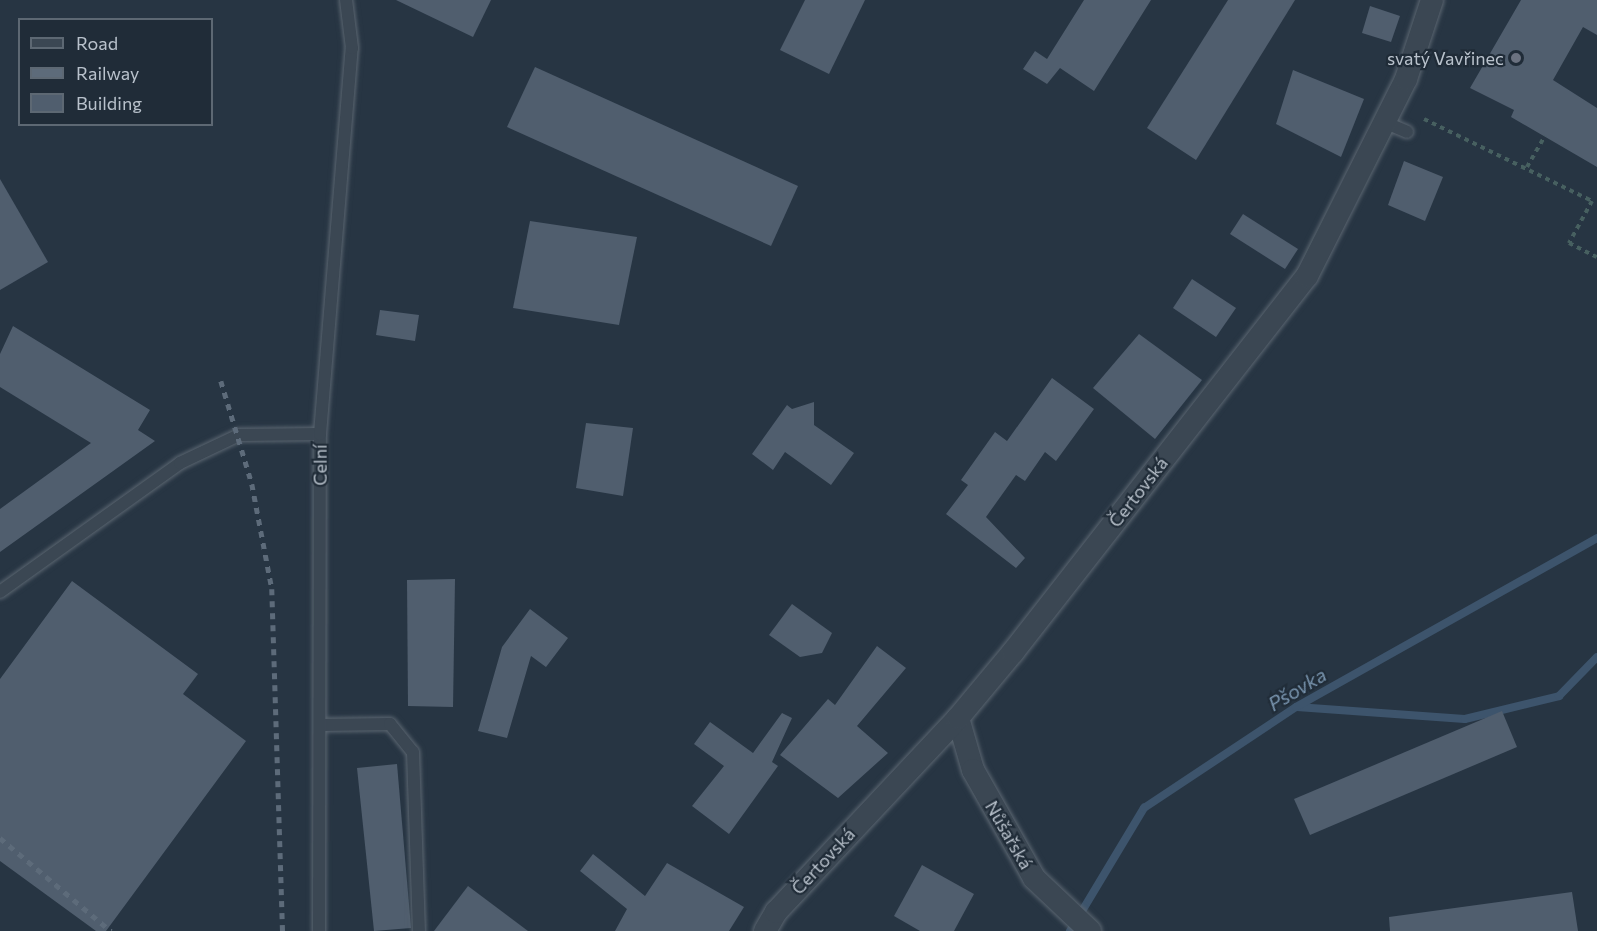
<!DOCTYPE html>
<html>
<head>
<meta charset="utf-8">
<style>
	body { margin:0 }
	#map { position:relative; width:1597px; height:931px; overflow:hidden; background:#273543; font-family:Commissioner,sans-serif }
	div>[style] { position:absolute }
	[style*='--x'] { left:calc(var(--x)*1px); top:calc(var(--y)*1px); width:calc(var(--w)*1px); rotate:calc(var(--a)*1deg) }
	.stream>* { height:8px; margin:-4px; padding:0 4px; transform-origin:4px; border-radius:4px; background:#3d546c }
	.building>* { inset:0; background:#505e6e }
	.path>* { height:4px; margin-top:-2px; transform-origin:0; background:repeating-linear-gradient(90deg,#476060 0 4.5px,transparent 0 9px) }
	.roads { filter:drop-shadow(0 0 2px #5a6570) drop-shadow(0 0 2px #5a6570) }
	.service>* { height:12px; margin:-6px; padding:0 6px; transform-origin:6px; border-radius:6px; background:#3b4753 }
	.minor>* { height:22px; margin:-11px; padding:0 11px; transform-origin:11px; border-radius:11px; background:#3b4753 }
	.rail>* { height:4.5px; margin-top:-2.25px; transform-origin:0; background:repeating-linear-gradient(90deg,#5d6b7a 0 6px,transparent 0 12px) }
	.dots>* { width:16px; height:16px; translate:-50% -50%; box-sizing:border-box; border:3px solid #202c38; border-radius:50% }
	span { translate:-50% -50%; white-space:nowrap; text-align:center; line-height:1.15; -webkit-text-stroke:4.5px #202c38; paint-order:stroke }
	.poi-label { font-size:18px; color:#b9c2cc }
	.right { translate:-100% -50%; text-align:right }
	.street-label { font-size:18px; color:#b9c2cc }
	.water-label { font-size:20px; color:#7995af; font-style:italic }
	.legend { position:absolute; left:18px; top:18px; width:195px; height:108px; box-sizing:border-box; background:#202c38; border:2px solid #5d6873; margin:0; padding:8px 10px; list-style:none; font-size:18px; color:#b9c2cc }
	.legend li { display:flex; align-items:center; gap:12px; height:30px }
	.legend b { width:30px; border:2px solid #5d6873 }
</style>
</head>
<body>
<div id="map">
	<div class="stream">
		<i style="--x:1297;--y:707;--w:168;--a:4.1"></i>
		<i style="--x:1465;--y:719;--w:97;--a:-13.7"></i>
		<i style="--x:1559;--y:696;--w:54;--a:-45.7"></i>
		<i style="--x:1070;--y:931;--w:144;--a:-59"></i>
		<i style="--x:1144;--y:808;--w:182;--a:-33.6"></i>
		<i style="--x:1296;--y:707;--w:345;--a:-29.3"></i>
	</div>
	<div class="building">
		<i style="clip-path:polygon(396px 0,491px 0,473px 37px)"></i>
		<i style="clip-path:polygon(805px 0,865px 0,829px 74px,780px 50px)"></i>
		<i style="clip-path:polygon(1084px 0,1151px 0,1094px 91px,1060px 68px,1047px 84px,1023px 69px,1035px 51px,1047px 59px)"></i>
		<i style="clip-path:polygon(1228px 0,1295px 0,1196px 160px,1147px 128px)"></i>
		<i style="clip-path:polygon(1521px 0,1597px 0,1597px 35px,1583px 27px,1553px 80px,1597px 108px,1597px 167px,1511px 117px,1514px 110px,1470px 88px)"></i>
		<i style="clip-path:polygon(1370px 6px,1400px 16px,1391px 42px,1362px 33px)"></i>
		<i style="clip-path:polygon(535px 67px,798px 186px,771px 246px,507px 127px)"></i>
		<i style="clip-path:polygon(1293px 70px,1364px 99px,1341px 157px,1276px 124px)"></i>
		<i style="clip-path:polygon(1404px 161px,1443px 177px,1425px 221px,1388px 205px)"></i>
		<i style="clip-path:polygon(0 179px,48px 262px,0 290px)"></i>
		<i style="clip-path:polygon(1243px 214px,1298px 249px,1285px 269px,1230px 234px)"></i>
		<i style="clip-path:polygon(530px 221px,637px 237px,619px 325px,513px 308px)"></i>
		<i style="clip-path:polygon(1192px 279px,1236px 308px,1216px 337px,1173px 308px)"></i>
		<i style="clip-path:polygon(380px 310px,419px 315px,415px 341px,376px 335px)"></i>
		<i style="clip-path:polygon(13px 326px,150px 410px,138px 430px,155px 441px,0 552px,0 509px,91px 443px,0 387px,0 354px)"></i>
		<i style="clip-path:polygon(1139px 334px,1202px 380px,1155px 439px,1093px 388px)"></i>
		<i style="clip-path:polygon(1052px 378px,1094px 409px,1056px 461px,1045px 452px,1025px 481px,1016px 475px,986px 517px,1025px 558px,1016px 568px,946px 514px,968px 485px,961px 480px,995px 432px,1007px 441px)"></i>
		<i style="clip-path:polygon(814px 402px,814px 425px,854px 453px,831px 485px,785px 452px,773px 470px,752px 454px,787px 405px,792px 409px)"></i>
		<i style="clip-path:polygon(586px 423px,633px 428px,623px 496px,576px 488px)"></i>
		<i style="clip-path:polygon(455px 579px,453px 707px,408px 706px,407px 580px)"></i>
		<i style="clip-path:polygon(72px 581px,198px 674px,183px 694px,246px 741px,106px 931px,96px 931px,0 861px,0 679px)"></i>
		<i style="clip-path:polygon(792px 604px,832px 633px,822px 653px,800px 657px,769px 635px)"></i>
		<i style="clip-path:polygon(530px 609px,568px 638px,546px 667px,531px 656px,507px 738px,478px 731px,502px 647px)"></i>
		<i style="clip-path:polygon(877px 646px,906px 668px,857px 726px,888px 753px,838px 798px,780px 755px,828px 699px,835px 705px)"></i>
		<i style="clip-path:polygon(1502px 711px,1517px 747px,1310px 835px,1294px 799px)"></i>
		<i style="clip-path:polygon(782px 713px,792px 718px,772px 762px,778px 766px,729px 834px,692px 806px,724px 766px,694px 744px,710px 722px,753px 753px)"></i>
		<i style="clip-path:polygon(397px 764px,411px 928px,374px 931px,357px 768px)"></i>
		<i style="clip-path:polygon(593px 854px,645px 896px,667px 863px,744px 907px,729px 931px,615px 931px,627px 909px,580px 871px)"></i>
		<i style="clip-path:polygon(922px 865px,974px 894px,954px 931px,920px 931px,894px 916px)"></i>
		<i style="clip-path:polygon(468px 886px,528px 931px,434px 931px)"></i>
		<i style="clip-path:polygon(1572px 892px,1578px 931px,1390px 931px,1389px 917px)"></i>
	</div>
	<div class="path">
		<i style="--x:1424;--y:119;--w:187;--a:26"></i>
		<i style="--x:1592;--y:201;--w:48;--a:118.7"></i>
		<i style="--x:1569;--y:243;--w:31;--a:27"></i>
		<i style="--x:1527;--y:167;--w:36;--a:-60"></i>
	</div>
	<div class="roads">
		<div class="service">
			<i style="--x:1384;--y:122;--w:25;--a:23"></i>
			<i style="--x:0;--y:592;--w:221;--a:-35.6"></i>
			<i style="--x:180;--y:463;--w:65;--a:-25.4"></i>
			<i style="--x:239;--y:435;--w:81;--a:-0.7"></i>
			<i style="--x:320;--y:725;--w:70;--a:-0.8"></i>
			<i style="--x:390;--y:724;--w:36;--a:51"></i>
			<i style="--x:413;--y:752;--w:179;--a:88.1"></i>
			<i style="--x:319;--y:931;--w:497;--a:-89.9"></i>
			<i style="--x:320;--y:434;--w:387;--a:-85.3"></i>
			<i style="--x:352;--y:48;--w:48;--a:-97.1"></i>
		</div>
		<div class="minor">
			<i style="--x:958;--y:718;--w:54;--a:73.9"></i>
			<i style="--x:973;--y:770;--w:124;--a:60.5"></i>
			<i style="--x:1034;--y:878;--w:77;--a:43.4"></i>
			<i style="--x:765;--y:931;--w:22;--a:-60"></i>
			<i style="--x:776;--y:912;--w:266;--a:-46.8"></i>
			<i style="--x:958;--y:718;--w:86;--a:-50.2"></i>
			<i style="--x:1013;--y:652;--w:477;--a:-52"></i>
			<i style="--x:1307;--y:276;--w:220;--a:-63.3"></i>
			<i style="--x:1406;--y:79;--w:83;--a:-71.8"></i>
		</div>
	</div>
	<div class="rail">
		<i style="--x:221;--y:381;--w:108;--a:73.2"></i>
		<i style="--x:252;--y:484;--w:107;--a:79.2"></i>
		<i style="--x:272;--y:589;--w:342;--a:88.2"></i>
		<i style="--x:0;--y:838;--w:145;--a:40"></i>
	</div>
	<div class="dots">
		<i style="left:1516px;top:58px;background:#6b7280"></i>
	</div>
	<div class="poi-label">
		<span class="right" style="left:1504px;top:58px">svatý Vavřinec</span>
	</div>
	<div class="street-label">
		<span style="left:320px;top:465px;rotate:-90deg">Celní</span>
		<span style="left:1138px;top:492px;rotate:-52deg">Čertovská</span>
		<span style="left:1009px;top:835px;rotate:60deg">Nůšařská</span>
		<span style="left:823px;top:861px;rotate:-47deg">Čertovská</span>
	</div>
	<div class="water-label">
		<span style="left:1297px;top:689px;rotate:-31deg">Pšovka</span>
	</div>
	<ul class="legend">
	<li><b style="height:8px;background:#3b4753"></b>Road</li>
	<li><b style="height:8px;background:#5d6b7a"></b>Railway</li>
	<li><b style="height:16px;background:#505e6e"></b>Building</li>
	</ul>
</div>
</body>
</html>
